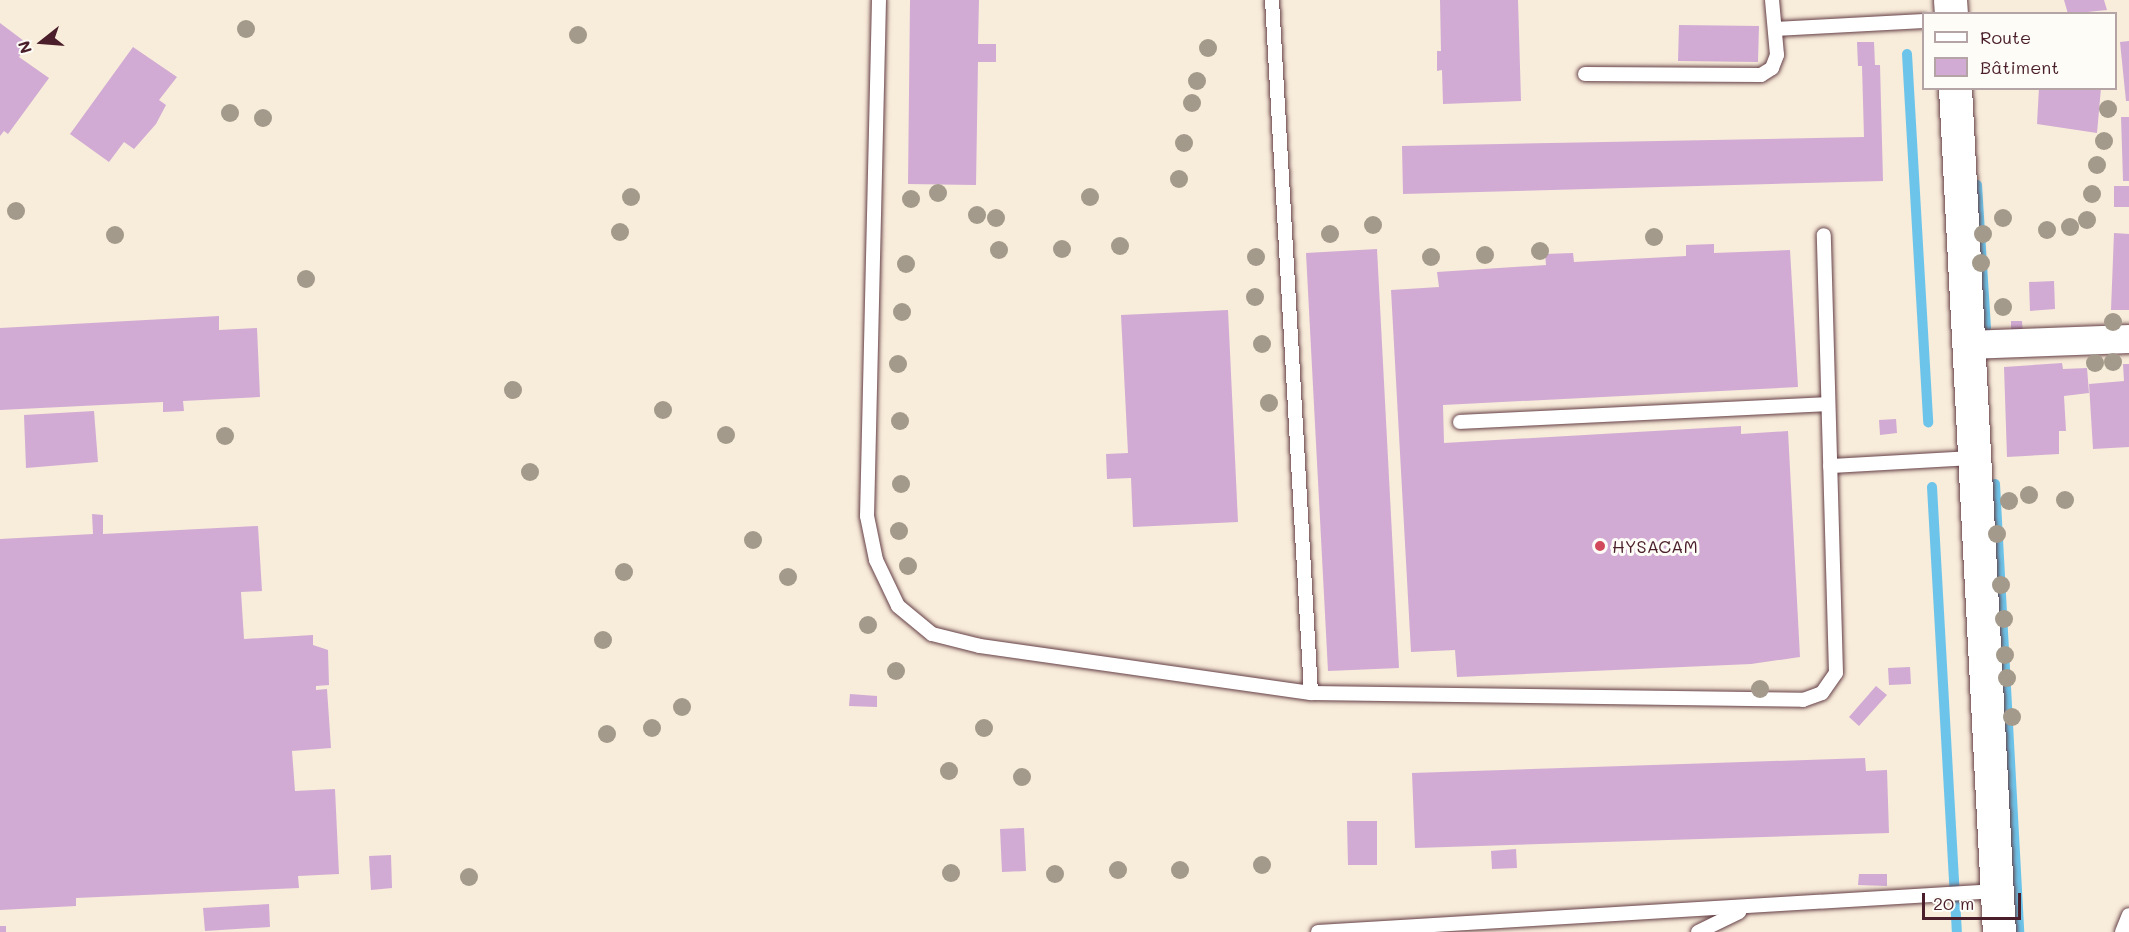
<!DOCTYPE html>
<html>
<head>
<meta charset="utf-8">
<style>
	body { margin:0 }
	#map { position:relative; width:2129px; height:932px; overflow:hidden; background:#f8ecda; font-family:Mali,sans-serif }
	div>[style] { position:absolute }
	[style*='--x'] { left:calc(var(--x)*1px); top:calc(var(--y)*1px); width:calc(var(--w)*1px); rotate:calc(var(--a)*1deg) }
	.stream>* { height:10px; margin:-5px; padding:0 5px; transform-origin:5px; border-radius:5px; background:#6dc4ea }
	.building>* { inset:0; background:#d1abd4 }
	.roads { filter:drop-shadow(0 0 2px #643e45) drop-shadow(0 0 2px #643e45) }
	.service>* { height:14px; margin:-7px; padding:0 7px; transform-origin:7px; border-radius:7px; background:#fff }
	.minor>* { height:28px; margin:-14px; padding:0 14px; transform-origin:14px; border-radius:14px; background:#fff }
	.primary>* { height:33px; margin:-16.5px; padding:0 16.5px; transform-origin:16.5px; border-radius:16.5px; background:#fff }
	.trees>* { width:18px; height:18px; margin:-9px; border-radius:50%; background:#a39a8b }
	.dots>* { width:16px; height:16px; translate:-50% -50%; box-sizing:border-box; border:3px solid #fdfcf7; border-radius:50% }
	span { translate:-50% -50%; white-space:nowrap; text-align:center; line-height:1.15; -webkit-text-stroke:6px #fdfcf7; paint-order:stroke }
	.poi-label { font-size:18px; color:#4a1f2b }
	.left { translate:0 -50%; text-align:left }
	.legend { position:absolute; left:1922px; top:12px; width:195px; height:78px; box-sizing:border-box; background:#fdfcf7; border:2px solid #b5a4a5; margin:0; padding:8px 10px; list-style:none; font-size:18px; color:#4a1f2b }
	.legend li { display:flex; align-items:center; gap:12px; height:30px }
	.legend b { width:30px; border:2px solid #b5a4a5 }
	.north { position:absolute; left:12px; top:12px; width:60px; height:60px; -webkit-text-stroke:4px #fdfcf7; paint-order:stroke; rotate:253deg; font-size:16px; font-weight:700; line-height:24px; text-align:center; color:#4a1f2b }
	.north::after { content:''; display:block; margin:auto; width:21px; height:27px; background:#4a1f2b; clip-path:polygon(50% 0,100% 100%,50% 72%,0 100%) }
	.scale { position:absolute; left:1922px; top:893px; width:99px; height:27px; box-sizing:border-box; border:3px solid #4a1f2b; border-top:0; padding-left:8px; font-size:18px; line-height:21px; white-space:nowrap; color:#4a1f2b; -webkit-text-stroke:4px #fdfcf7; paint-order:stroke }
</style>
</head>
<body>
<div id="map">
	<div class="stream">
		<i style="--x:1907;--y:54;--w:369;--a:86.7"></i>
		<i style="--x:1977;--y:185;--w:143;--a:86.4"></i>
		<i style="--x:1995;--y:484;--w:449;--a:86.9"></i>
		<i style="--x:1932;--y:487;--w:446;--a:86.8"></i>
	</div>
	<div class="building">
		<i style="clip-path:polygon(910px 0,979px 0,978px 44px,996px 44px,996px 62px,978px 62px,976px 185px,908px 184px)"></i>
		<i style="clip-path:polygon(1440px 0,1518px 0,1521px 101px,1443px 104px,1442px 70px,1437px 71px,1437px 51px,1441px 51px)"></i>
		<i style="clip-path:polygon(2064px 0,2104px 0,2107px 10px,2068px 14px)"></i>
		<i style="clip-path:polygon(0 23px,28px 44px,19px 57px,49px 78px,8px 134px,4px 131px,0 136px)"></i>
		<i style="clip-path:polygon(1679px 25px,1759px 26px,1758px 62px,1678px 61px)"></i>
		<i style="clip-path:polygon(2129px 41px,2129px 101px,2126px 101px,2120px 42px)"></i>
		<i style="clip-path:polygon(1857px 42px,1874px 42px,1875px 65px,1880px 65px,1883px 181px,1403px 194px,1402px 146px,1864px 137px,1862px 66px,1858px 66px)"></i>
		<i style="clip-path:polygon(133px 47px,177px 77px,159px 100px,166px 105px,156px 124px,134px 149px,124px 142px,109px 162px,70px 134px)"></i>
		<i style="clip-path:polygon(2039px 88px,2101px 88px,2097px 133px,2037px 124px)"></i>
		<i style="clip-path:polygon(2121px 117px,2129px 117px,2129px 181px,2123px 181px)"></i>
		<i style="clip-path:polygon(2114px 186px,2129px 186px,2129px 207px,2114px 207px)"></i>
		<i style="clip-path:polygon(2114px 233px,2129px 234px,2129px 310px,2111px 310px)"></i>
		<i style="clip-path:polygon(1714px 244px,1714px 253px,1790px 250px,1798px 387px,1443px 405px,1444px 443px,1741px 426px,1741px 434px,1788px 431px,1800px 657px,1751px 664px,1457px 677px,1455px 650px,1411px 652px,1391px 290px,1439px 287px,1437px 272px,1546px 265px,1545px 254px,1573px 253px,1574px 262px,1686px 256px,1686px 245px)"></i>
		<i style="clip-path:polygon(1377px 249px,1399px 668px,1328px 671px,1306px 253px)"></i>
		<i style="clip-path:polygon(2054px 281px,2055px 309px,2030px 311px,2029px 282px)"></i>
		<i style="clip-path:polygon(1228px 310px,1238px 522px,1133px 527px,1131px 478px,1107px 479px,1106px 454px,1128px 453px,1121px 315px)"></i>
		<i style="clip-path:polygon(219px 316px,219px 330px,257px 328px,260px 397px,183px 401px,184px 411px,163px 412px,163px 402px,0 410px,0 328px)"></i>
		<i style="clip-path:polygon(2011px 321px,2022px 321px,2023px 334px,2011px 335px)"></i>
		<i style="clip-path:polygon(2062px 363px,2063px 369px,2087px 368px,2089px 393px,2064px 396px,2066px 431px,2059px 431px,2059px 454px,2007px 457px,2004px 367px)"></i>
		<i style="clip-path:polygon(2123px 364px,2129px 364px,2129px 447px,2093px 449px,2089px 384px,2124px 381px)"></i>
		<i style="clip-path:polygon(94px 411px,98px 462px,26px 468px,24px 415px)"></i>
		<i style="clip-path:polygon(1896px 419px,1897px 433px,1880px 435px,1879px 420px)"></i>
		<i style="clip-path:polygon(92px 514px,103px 515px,103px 534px,258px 526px,262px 591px,241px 592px,244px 639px,313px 635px,313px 645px,328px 650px,329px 685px,316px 686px,316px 690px,327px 689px,331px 748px,292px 751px,295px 791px,335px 789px,339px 874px,298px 876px,299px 888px,76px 898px,76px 906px,0 910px,0 539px,93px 534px)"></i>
		<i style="clip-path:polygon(1910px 667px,1911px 684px,1889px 685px,1888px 668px)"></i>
		<i style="clip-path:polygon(1876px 686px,1887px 695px,1859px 726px,1849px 717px)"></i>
		<i style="clip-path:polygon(850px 694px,877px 696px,877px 707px,849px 706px)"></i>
		<i style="clip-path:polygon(1865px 758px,1866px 771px,1887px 770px,1889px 833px,1415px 848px,1412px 773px)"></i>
		<i style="clip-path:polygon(1347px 821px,1377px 821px,1377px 865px,1348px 865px)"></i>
		<i style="clip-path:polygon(1024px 828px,1026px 871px,1002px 872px,1000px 829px)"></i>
		<i style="clip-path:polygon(1516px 849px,1517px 868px,1492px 869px,1491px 851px)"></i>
		<i style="clip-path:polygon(391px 855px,392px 888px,371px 890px,369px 856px)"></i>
		<i style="clip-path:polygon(1859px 874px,1887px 874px,1887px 886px,1858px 885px)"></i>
		<i style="clip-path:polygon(269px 904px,270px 927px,205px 931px,203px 908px)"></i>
		<i style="clip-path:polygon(0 926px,6px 926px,6px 932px,0 932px)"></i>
	</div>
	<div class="roads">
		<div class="service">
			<i style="--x:879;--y:0;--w:516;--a:91.33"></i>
			<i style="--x:867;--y:516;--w:45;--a:78.4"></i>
			<i style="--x:876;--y:560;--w:51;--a:64.4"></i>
			<i style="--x:898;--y:606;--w:44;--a:39.5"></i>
			<i style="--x:932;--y:634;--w:49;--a:14"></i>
			<i style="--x:980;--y:646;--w:334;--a:8.1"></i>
			<i style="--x:1311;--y:693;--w:492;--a:0.8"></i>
			<i style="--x:1803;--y:700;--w:20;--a:-20"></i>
			<i style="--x:1822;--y:693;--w:24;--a:-55"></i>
			<i style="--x:1836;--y:673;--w:438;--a:-91.6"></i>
			<i style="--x:1272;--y:0;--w:694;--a:86.78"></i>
			<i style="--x:1775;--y:29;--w:149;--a:-3.1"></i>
			<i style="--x:1585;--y:74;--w:176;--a:0.3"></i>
			<i style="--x:1761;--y:75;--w:13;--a:-32"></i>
			<i style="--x:1772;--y:68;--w:14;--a:-69"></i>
			<i style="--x:1777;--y:55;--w:55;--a:-95.2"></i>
			<i style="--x:1460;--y:422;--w:368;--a:-2.8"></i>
			<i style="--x:1830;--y:466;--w:144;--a:-3.2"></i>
			<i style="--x:1318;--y:932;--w:680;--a:-3.46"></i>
			<i style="--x:1698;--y:932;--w:46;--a:-26"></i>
			<i style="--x:2122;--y:932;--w:18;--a:-68"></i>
		</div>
		<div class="minor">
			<i style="--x:1968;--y:345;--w:161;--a:-2.1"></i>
		</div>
		<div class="primary">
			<i style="--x:1950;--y:0;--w:14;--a:86"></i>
			<i style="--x:1955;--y:88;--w:845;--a:87.02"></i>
		</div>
	</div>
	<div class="trees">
		<i style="left:246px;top:29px"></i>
		<i style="left:578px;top:35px"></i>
		<i style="left:1208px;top:48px"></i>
		<i style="left:1197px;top:81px"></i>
		<i style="left:1192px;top:103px"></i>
		<i style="left:2108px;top:109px"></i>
		<i style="left:230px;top:113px"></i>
		<i style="left:263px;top:118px"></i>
		<i style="left:2104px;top:141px"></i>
		<i style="left:1184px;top:143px"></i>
		<i style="left:2097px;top:165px"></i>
		<i style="left:1179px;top:179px"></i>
		<i style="left:938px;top:193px"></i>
		<i style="left:2092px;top:194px"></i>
		<i style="left:631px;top:197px"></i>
		<i style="left:1090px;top:197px"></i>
		<i style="left:911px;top:199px"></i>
		<i style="left:16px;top:211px"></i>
		<i style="left:977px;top:215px"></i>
		<i style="left:996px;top:218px"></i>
		<i style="left:2003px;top:218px"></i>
		<i style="left:2087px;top:220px"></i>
		<i style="left:1373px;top:225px"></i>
		<i style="left:2070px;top:227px"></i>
		<i style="left:2047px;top:230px"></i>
		<i style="left:620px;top:232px"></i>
		<i style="left:1330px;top:234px"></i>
		<i style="left:1983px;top:234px"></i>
		<i style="left:115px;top:235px"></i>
		<i style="left:1654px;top:237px"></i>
		<i style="left:1120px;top:246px"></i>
		<i style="left:1062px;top:249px"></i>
		<i style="left:999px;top:250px"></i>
		<i style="left:1540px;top:251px"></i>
		<i style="left:1485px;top:255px"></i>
		<i style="left:1256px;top:257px"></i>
		<i style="left:1431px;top:257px"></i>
		<i style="left:1981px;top:263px"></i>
		<i style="left:906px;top:264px"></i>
		<i style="left:306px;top:279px"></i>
		<i style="left:1255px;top:297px"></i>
		<i style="left:2003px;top:307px"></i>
		<i style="left:902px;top:312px"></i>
		<i style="left:2113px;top:322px"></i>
		<i style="left:1262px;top:344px"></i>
		<i style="left:2113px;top:362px"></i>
		<i style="left:2095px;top:363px"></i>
		<i style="left:898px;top:364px"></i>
		<i style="left:513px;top:390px"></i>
		<i style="left:1269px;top:403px"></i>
		<i style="left:663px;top:410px"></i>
		<i style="left:900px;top:421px"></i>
		<i style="left:726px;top:435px"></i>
		<i style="left:225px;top:436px"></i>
		<i style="left:530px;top:472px"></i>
		<i style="left:901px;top:484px"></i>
		<i style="left:2029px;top:495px"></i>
		<i style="left:2065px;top:500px"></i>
		<i style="left:2009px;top:501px"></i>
		<i style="left:899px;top:531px"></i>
		<i style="left:1997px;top:534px"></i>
		<i style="left:753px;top:540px"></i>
		<i style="left:908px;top:566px"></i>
		<i style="left:624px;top:572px"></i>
		<i style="left:788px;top:577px"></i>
		<i style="left:2001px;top:585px"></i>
		<i style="left:2004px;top:619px"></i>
		<i style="left:868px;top:625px"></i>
		<i style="left:603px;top:640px"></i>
		<i style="left:2005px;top:655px"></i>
		<i style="left:896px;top:671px"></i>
		<i style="left:2007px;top:678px"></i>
		<i style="left:1760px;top:689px"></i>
		<i style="left:682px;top:707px"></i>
		<i style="left:2012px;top:717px"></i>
		<i style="left:652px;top:728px"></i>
		<i style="left:984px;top:728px"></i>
		<i style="left:607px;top:734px"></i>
		<i style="left:949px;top:771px"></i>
		<i style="left:1022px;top:777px"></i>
		<i style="left:1262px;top:865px"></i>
		<i style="left:1118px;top:870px"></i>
		<i style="left:1180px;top:870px"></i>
		<i style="left:951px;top:873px"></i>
		<i style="left:1055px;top:874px"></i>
		<i style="left:469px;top:877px"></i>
	</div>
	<div class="dots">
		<i style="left:1600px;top:546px;background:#d1495b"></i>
	</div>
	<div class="poi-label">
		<span class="left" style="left:1612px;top:546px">HYSACAM</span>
	</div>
	<ul class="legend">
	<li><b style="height:8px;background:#fff"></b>Route</li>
	<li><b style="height:16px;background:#d1abd4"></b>Bâtiment</li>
	</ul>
	<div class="north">N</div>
	<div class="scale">20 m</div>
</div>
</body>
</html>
